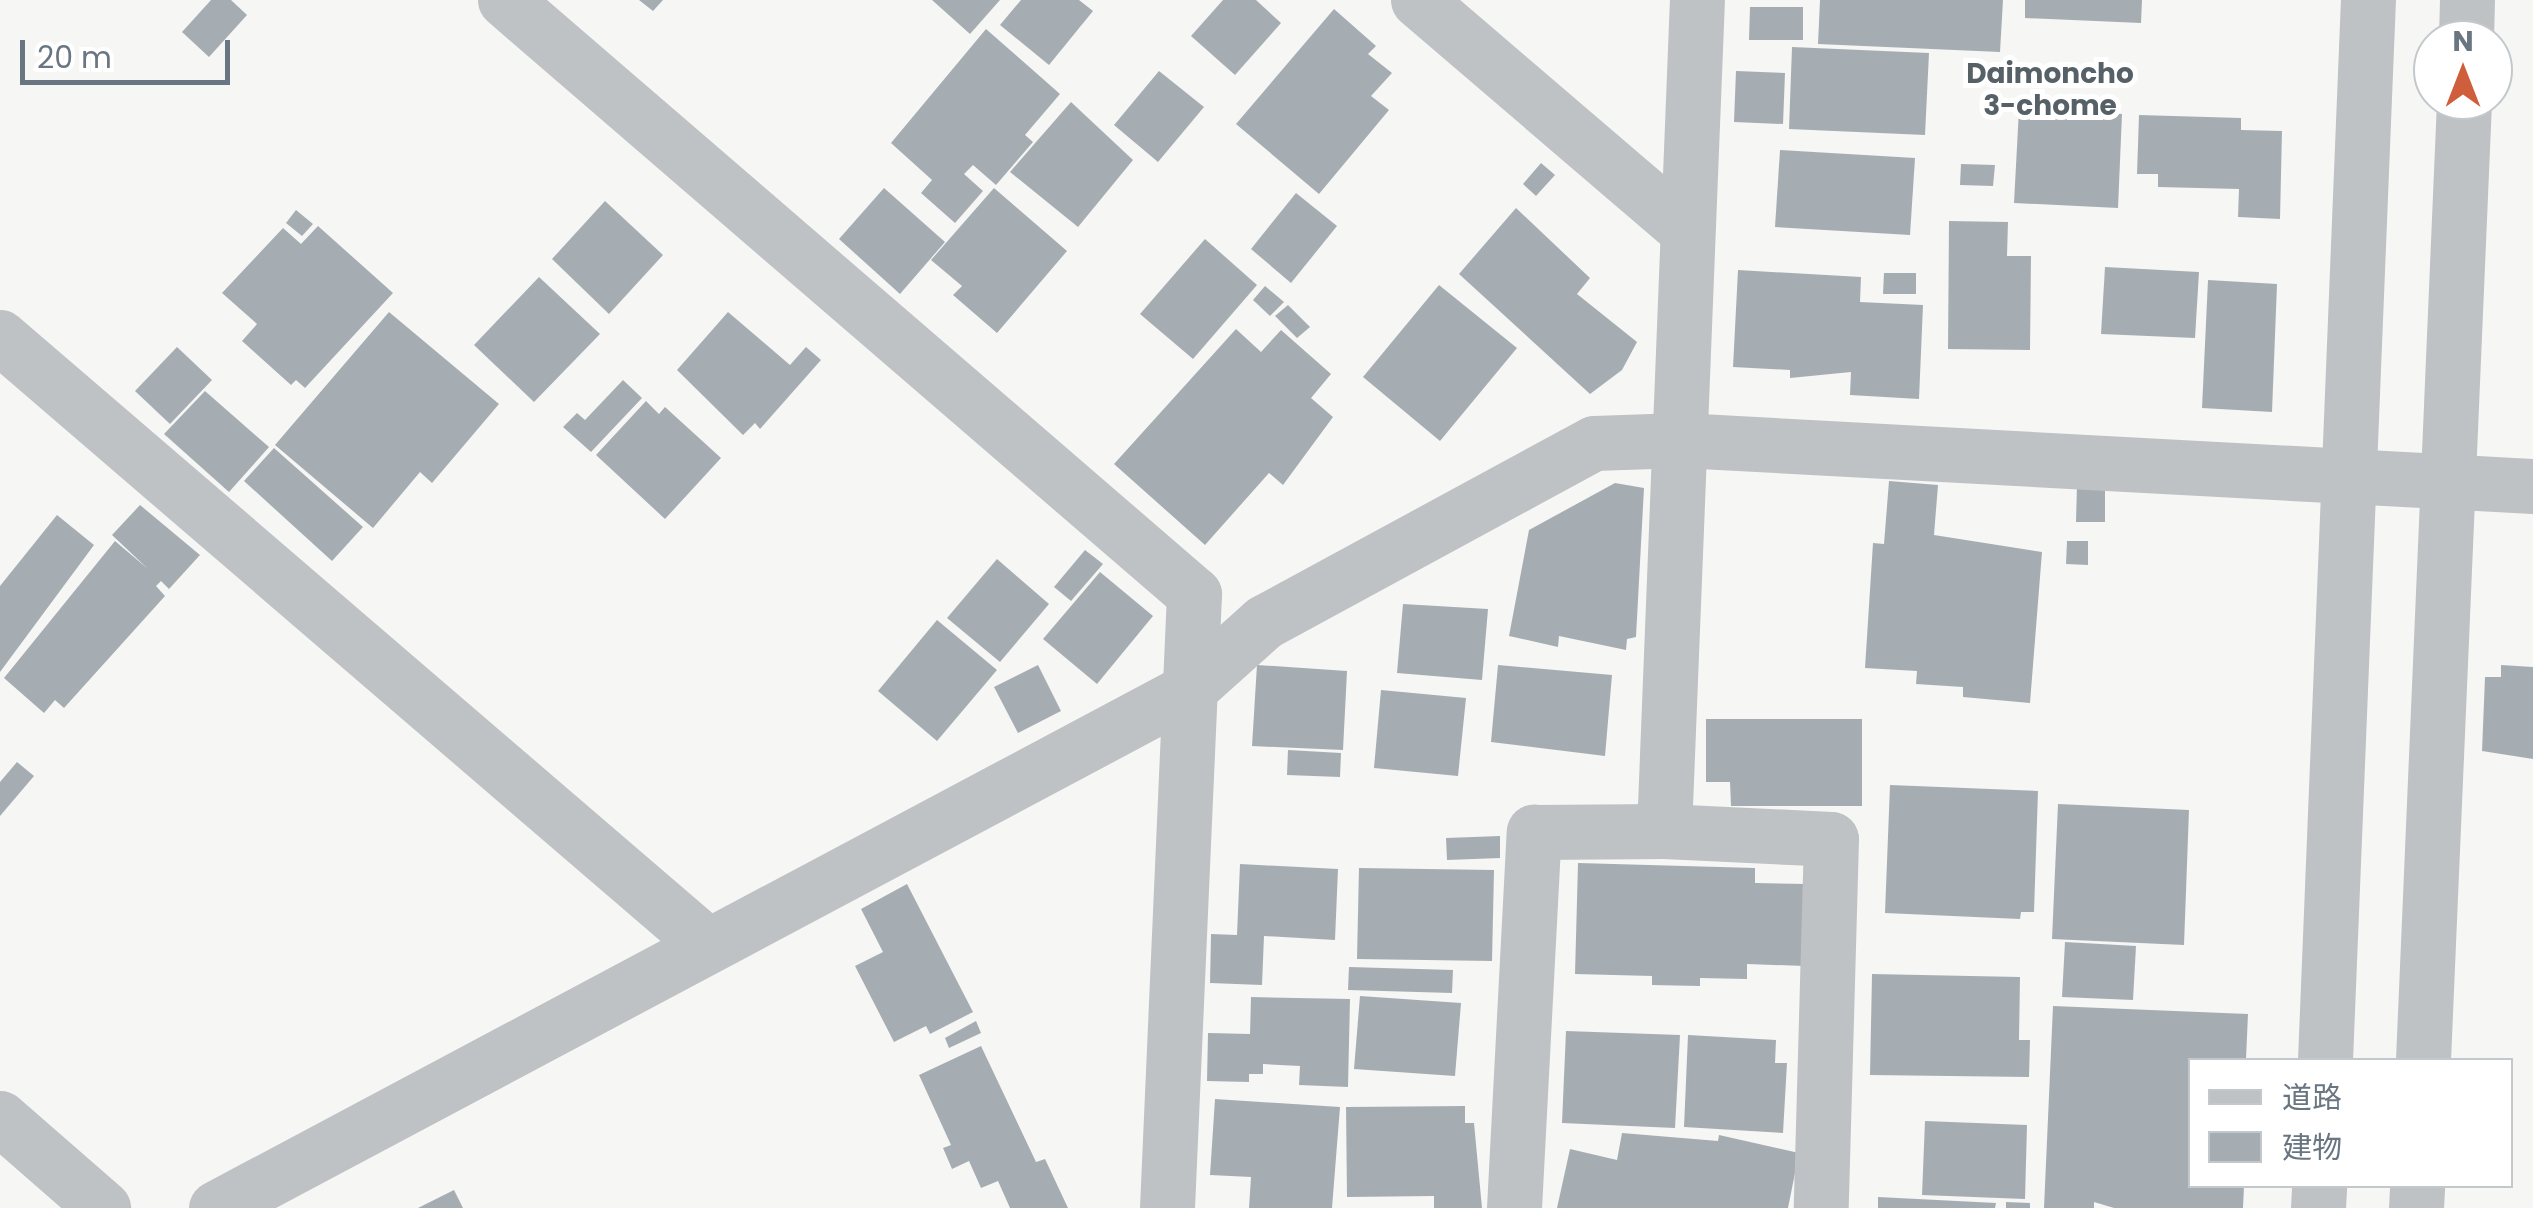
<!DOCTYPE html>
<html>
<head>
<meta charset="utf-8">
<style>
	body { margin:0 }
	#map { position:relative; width:2533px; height:1208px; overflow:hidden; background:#f6f6f4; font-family:Poppins,"Noto Sans JP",sans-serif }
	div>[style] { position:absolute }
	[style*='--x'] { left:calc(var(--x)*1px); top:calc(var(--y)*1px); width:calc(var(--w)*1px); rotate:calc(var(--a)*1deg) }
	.building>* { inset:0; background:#a6adb2 }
	.minor>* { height:55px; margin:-27.5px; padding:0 27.5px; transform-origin:27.5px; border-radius:27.5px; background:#bec2c5 }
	span { translate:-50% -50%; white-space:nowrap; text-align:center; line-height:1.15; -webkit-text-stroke:10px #fff; paint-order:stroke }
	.neighbourhood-label { font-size:28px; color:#566067; font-weight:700 }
	.legend { position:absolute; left:2188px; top:1058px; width:325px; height:130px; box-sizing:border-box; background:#fff; border:2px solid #c3c8cd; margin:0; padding:12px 18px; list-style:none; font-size:30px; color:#697681 }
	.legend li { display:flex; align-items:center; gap:20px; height:50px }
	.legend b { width:50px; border:2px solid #c3c8cd }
	.north { position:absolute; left:2413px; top:20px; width:100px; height:100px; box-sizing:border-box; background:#fff; border:2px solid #c3c8cd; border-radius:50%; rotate:0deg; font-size:28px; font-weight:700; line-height:40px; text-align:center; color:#697681 }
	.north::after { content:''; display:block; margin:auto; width:35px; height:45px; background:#ce5e3c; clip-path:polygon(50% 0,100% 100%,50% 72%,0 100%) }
	.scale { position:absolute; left:20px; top:40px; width:210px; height:45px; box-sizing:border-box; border:5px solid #697681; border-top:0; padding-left:12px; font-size:30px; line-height:35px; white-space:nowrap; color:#697681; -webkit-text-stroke:8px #fff; paint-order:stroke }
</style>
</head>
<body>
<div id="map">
	<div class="building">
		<i style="clip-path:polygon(211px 0,231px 0,247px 15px,209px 57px,182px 32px)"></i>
		<i style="clip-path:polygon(639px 0,663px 0,653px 11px)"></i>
		<i style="clip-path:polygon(932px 0,1000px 0,970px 34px)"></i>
		<i style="clip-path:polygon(1021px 0,1079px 0,1093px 11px,1049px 65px,1000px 25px)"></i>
		<i style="clip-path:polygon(1223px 0,1256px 0,1281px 23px,1235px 75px,1191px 36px)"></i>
		<i style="clip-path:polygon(1820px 0,2003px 0,2000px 52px,1818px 44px)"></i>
		<i style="clip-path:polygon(2025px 0,2142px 0,2141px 23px,2025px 18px)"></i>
		<i style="clip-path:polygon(1750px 7px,1803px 7px,1803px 40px,1749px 40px)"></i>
		<i style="clip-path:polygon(1334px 9px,1376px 46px,1368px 54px,1392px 73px,1371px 96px,1389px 110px,1319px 194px,1236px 124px)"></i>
		<i style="clip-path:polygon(986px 29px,1060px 94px,1025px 135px,1033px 142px,996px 185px,973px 165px,964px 174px,983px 191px,955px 223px,921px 193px,932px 180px,891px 143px)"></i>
		<i style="clip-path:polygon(1792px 47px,1929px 53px,1925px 135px,1789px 129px)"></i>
		<i style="clip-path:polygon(1159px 71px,1204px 107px,1158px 162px,1114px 125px)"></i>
		<i style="clip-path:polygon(1736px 71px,1785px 73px,1783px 124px,1734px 122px)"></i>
		<i style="clip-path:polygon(1071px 102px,1133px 160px,1078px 227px,1010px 172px)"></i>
		<i style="clip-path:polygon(2019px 109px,2122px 114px,2118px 208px,2014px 203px)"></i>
		<i style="clip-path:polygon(2139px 115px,2241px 118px,2241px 130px,2282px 131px,2280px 219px,2238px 217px,2239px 189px,2158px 187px,2158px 174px,2137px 174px)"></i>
		<i style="clip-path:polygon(1780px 150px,1915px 158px,1910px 235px,1775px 227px)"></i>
		<i style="clip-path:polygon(1541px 163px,1555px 175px,1536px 196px,1523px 184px)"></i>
		<i style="clip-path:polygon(1961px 164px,1995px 165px,1993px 186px,1960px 185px)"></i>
		<i style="clip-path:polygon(884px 188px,945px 242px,900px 294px,839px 239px)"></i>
		<i style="clip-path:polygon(994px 188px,1067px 251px,997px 333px,953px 295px,962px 286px,931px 260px)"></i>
		<i style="clip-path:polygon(1296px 193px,1337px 226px,1291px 283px,1251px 249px)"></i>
		<i style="clip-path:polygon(605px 201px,663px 255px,609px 314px,552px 259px)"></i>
		<i style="clip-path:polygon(1516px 208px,1590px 278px,1577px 294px,1637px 342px,1622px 370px,1590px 394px,1459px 274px)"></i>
		<i style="clip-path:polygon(296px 210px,313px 224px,302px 236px,286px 223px)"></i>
		<i style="clip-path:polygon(1949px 221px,2008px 222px,2007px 256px,2031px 256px,2030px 350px,1948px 349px)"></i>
		<i style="clip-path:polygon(318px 226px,393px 293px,305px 388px,296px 380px,291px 385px,242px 341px,257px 324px,222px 293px,283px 228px,301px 244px)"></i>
		<i style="clip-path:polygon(1205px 239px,1257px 285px,1193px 359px,1140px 314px)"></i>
		<i style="clip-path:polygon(2105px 267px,2199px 272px,2195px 338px,2101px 334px)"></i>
		<i style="clip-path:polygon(1738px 270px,1861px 277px,1860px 302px,1923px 305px,1919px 399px,1850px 395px,1851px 372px,1790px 378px,1790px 370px,1733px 367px)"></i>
		<i style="clip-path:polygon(1884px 273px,1916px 273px,1916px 294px,1883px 294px)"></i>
		<i style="clip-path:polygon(539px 277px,600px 334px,534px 402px,474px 345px)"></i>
		<i style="clip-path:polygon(2208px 280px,2277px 284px,2272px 412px,2202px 408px)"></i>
		<i style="clip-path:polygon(1439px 285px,1517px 348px,1440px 441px,1363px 377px)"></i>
		<i style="clip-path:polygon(1265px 286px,1284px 302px,1270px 316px,1253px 300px)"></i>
		<i style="clip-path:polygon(1288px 305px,1310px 327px,1297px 338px,1275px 316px)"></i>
		<i style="clip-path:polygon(389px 312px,499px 404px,432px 483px,420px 472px,373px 528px,275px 445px)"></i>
		<i style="clip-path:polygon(728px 312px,790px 365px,806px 347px,821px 360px,760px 429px,755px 423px,743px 435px,677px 370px)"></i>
		<i style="clip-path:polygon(1236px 329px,1261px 352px,1281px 330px,1331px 374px,1311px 398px,1333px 417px,1283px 485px,1269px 473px,1205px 545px,1114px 464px)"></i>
		<i style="clip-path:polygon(177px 347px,212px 380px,170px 424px,135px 391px)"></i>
		<i style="clip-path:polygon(623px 380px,642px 398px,591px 452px,563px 427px,577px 413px,585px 420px)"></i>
		<i style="clip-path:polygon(205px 391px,269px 447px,229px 492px,164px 434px)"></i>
		<i style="clip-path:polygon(646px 401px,659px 414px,665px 407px,721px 458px,665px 519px,596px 455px)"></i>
		<i style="clip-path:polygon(274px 448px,363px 527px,332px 561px,244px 481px)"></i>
		<i style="clip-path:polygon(1889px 481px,1938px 485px,1934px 535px,2042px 552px,2030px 703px,1963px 697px,1963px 687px,1916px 684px,1917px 671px,1865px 668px,1873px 543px,1884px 544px)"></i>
		<i style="clip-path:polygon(1615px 483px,1644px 488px,1636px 637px,1627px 639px,1626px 650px,1559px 636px,1558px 647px,1509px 636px,1529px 530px)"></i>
		<i style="clip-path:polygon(2077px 485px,2105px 486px,2105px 522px,2076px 522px)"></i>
		<i style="clip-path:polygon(140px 505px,200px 555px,169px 589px,161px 581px,156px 586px,165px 596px,64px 708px,55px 700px,44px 713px,4px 678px,115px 541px,148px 569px,112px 535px)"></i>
		<i style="clip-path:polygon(57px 515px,94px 545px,0 672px,0 586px)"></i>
		<i style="clip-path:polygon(2067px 541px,2088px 541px,2088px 565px,2066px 564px)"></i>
		<i style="clip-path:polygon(1085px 550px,1103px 564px,1071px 601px,1054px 587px)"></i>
		<i style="clip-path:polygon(997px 559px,1049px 604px,1000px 662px,947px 618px)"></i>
		<i style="clip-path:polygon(1100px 572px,1153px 616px,1097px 684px,1043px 639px)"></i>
		<i style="clip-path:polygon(1403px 604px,1488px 609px,1482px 680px,1397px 673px)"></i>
		<i style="clip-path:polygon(937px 620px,997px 670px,937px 741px,878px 691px)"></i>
		<i style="clip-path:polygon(1038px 665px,1061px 711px,1018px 733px,994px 687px)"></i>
		<i style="clip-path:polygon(1257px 665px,1347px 671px,1343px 750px,1252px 746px)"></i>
		<i style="clip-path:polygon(1498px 665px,1612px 675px,1605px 756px,1491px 742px)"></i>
		<i style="clip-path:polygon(2501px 665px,2533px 667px,2533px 759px,2482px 751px,2485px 677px,2501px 677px)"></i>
		<i style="clip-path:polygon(1381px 690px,1466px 698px,1458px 776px,1374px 768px)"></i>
		<i style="clip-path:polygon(1706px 719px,1862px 719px,1862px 806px,1731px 806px,1730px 782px,1706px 782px)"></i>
		<i style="clip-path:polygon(1288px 750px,1341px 753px,1340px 777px,1287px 775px)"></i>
		<i style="clip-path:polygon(17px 762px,34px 776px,0 816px,0 782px)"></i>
		<i style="clip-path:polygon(1890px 785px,2038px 791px,2034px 912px,2021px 912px,2020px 919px,1885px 913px)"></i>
		<i style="clip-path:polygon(2058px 804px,2189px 810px,2184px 945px,2052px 939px)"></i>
		<i style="clip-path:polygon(1500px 836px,1500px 858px,1447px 860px,1446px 838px)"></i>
		<i style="clip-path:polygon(1578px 863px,1755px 868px,1755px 883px,1807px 884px,1805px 966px,1747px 964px,1747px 979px,1700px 978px,1700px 986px,1652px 985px,1652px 976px,1575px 974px)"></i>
		<i style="clip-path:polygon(1240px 864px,1338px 869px,1335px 940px,1264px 936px,1262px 985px,1210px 983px,1211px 934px,1237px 935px)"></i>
		<i style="clip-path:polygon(1359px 868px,1494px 870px,1492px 961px,1357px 959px)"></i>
		<i style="clip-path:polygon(907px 884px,973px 1012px,930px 1034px,926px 1026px,894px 1042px,855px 966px,883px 952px,861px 909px)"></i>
		<i style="clip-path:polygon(2065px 942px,2136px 946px,2133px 1000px,2062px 997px)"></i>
		<i style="clip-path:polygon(1349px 967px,1453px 970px,1452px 993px,1348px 990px)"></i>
		<i style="clip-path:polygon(1872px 974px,2020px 977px,2019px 1040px,2030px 1040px,2029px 1077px,1870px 1075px)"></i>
		<i style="clip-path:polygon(1360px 996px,1461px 1003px,1455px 1076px,1354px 1069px)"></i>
		<i style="clip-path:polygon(1251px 997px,1350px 999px,1348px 1087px,1299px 1085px,1300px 1066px,1263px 1064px,1263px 1074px,1249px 1074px,1249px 1082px,1207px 1081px,1208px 1033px,1250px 1034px)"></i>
		<i style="clip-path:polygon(2053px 1006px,2248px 1014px,2246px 1060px,2190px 1060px,2190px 1186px,2244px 1186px,2243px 1208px,2114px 1208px,2094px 1202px,2094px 1208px,2044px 1208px)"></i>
		<i style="clip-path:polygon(976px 1021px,981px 1033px,949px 1048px,945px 1038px)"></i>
		<i style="clip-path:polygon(1566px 1031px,1680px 1035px,1675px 1128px,1562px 1123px)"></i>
		<i style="clip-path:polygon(1688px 1035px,1776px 1040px,1775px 1063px,1787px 1063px,1783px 1133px,1684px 1127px)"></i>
		<i style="clip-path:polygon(981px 1046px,1036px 1162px,1045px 1159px,1068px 1208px,1010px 1208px,998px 1181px,981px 1188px,969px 1161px,952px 1169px,943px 1148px,951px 1145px,919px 1075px)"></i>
		<i style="clip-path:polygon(1215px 1099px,1340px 1107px,1332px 1208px,1249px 1208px,1251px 1177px,1210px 1175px)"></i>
		<i style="clip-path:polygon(1465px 1106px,1465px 1123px,1474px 1123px,1482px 1208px,1434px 1208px,1434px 1196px,1347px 1197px,1346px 1107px)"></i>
		<i style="clip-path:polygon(1925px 1121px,2027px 1125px,2025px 1199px,1922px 1195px)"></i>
		<i style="clip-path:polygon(1622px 1133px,1718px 1141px,1719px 1135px,1799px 1153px,1788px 1208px,1557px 1208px,1570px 1149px,1617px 1160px)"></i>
		<i style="clip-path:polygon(454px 1190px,463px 1208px,418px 1208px)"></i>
		<i style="clip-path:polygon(1878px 1197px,1996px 1203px,1995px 1208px,1878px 1208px)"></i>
		<i style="clip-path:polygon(2006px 1202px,2030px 1203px,2030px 1208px,2006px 1208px)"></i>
	</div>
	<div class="minor">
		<i style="--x:505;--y:0;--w:910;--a:40.77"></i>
		<i style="--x:1194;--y:594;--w:615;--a:92.52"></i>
		<i style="--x:1418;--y:0;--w:353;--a:40.6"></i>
		<i style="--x:2466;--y:40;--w:40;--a:-88.6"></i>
		<i style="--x:0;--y:337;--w:930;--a:40.68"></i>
		<i style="--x:1664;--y:831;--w:832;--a:-87.73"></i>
		<i style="--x:2325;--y:1060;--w:1061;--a:-87.68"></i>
		<i style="--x:2423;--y:1060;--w:961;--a:-87.55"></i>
		<i style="--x:0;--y:1118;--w:137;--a:41.1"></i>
		<i style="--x:216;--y:1208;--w:1100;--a:-28.03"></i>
		<i style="--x:1187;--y:691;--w:103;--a:-41.9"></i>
		<i style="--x:1264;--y:622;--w:375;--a:-28.5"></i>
		<i style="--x:1594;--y:443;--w:87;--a:-2"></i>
		<i style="--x:1681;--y:440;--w:853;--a:3.09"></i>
		<i style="--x:1514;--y:1208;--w:377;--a:-87"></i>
		<i style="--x:1534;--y:832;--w:130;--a:-0.4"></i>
		<i style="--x:1664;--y:831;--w:167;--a:2.7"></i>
		<i style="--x:1831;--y:839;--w:369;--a:91.6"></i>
		<i style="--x:2318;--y:1208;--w:22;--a:-87"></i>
		<i style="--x:2416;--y:1208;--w:22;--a:-87"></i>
	</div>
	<div class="neighbourhood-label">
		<span style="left:2050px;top:90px">Daimoncho<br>3-chome</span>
	</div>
	<ul class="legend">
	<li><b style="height:12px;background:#bec2c5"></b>道路</li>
	<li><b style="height:28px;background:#a6adb2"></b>建物</li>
	</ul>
	<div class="north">N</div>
	<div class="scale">20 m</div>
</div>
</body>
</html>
